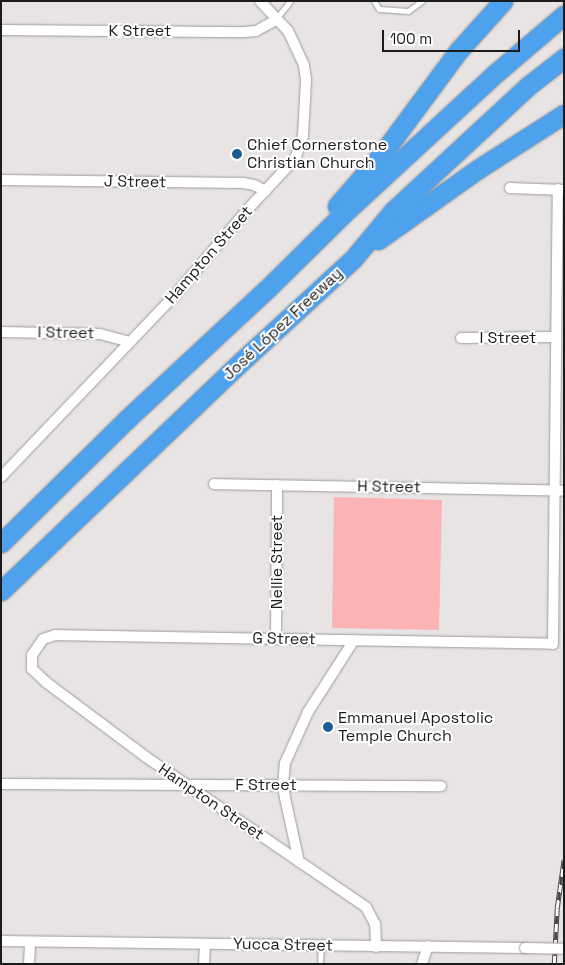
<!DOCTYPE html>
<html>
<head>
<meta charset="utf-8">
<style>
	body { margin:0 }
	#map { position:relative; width:565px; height:965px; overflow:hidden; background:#e8e4e4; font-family:"Space Grotesk",sans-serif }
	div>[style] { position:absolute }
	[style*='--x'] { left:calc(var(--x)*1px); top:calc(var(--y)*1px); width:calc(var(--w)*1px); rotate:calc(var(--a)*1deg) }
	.green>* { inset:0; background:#fbb3b5 }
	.roads { filter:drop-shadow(0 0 1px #9e9a9a) drop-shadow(0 0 1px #9e9a9a) }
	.service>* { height:5px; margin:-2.5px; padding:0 2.5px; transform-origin:2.5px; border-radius:2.5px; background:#fff }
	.minor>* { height:10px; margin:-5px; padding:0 5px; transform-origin:5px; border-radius:5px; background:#fff }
	.motorway>* { height:19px; margin:-9.5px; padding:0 9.5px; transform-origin:9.5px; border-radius:9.5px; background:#4ea2ed }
	.rail>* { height:4.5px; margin-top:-2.25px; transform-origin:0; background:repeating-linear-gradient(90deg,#fff 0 8px,#4a4848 0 16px); box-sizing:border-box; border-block:1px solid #4a4848 }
	.bridges { filter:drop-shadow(0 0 1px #9e9a9a) drop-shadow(0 0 1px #9e9a9a) }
	.minor-bridge>* { height:10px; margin:-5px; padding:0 5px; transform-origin:5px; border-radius:5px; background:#fff }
	.dots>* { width:14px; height:14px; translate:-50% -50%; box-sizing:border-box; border:2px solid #fff; border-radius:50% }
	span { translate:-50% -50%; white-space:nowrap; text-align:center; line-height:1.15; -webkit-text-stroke:4px #fff; paint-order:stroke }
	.street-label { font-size:16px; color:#1c1b1b }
	.poi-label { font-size:16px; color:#1c1b1b }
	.left { translate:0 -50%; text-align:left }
	.frame { position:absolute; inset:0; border:2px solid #1c1b1b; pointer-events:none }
	.scale { position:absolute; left:382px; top:30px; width:138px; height:22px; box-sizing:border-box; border:2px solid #1c1b1b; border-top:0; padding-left:6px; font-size:15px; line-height:18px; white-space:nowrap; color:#1c1b1b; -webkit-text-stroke:4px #fff; paint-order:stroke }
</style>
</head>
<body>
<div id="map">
	<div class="green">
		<i style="clip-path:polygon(334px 497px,442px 500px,439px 630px,332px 628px)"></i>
	</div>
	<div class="roads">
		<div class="service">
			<i style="--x:374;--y:1;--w:9;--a:58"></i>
			<i style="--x:379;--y:9;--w:29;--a:4"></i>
			<i style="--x:408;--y:11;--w:17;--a:-36"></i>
			<i style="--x:276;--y:19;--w:23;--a:-52"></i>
			<i style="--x:320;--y:964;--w:18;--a:-87"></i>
		</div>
		<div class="minor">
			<i style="--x:1;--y:30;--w:244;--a:0.5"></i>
			<i style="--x:245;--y:32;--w:11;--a:-5"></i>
			<i style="--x:256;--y:31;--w:23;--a:-29"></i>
			<i style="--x:1;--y:180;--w:242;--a:0.7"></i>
			<i style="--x:243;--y:183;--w:11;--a:10"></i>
			<i style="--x:254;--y:185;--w:13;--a:27"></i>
			<i style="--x:510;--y:188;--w:53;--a:2.2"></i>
			<i style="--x:1;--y:332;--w:99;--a:1.2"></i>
			<i style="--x:100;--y:334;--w:30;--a:15"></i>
			<i style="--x:461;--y:338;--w:95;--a:-0.6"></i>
			<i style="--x:1;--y:477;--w:253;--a:-46.3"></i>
			<i style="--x:176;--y:294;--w:111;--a:-49.7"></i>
			<i style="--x:248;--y:209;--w:69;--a:-46.8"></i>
			<i style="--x:295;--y:159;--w:24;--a:-71"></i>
			<i style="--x:303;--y:136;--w:56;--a:-86.9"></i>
			<i style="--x:306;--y:80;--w:15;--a:-98"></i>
			<i style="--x:304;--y:65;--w:38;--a:-115"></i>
			<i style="--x:288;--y:31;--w:41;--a:-133"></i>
			<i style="--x:214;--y:484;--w:350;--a:1.1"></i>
			<i style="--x:276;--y:639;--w:154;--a:-89.6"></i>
			<i style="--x:1;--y:784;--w:440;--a:0.3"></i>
			<i style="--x:299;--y:862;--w:66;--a:-102.3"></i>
			<i style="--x:285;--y:798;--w:13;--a:-99"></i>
			<i style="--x:283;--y:785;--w:22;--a:-85"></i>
			<i style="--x:285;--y:763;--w:56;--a:-65.7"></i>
			<i style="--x:308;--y:712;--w:85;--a:-57.4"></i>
			<i style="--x:1;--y:941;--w:524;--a:0.77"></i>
			<i style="--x:376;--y:947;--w:23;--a:-92"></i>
			<i style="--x:375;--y:924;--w:19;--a:-118"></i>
			<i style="--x:366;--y:907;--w:266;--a:-145.7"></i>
			<i style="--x:146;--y:757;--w:124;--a:-143.2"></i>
			<i style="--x:47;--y:683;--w:21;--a:-137"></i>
			<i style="--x:32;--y:669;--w:14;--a:-90"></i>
			<i style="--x:32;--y:655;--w:19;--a:-55"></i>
			<i style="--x:43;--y:639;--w:13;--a:-18"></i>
			<i style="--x:55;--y:635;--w:498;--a:1"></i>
			<i style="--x:553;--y:644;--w:455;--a:-89.4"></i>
			<i style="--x:29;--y:964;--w:22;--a:-87"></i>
			<i style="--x:204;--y:964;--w:20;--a:-87"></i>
			<i style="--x:422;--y:964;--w:19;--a:-72"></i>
		</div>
		<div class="motorway">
			<i style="--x:337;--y:206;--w:69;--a:-49.1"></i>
			<i style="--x:382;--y:154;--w:129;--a:-53.5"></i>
			<i style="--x:459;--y:50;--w:66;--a:-48.1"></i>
			<i style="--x:378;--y:240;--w:123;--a:-35.4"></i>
			<i style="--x:478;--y:169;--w:102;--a:-32.6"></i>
			<i style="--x:1;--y:543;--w:175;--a:-44.5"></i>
			<i style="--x:126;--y:420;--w:192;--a:-42.9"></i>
			<i style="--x:267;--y:289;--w:107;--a:-44.6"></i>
			<i style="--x:343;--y:214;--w:209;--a:-42.7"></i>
			<i style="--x:497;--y:72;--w:88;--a:-40.4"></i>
			<i style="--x:1;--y:591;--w:335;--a:-43.7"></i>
			<i style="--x:243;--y:360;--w:149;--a:-42.6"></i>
			<i style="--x:353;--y:259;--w:62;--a:-50.2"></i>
			<i style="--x:393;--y:211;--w:184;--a:-42.8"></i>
			<i style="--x:528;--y:86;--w:46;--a:-37.9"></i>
		</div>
	</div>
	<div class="rail">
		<i style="--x:554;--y:964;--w:56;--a:-86.9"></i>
		<i style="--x:557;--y:908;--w:49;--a:-81.9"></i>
	</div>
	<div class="bridges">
		<div class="minor-bridge">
			<i style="--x:525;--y:948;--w:39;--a:1"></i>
		</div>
	</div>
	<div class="dots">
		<i style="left:237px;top:154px;background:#1c5d93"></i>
		<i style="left:328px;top:727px;background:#1c5d93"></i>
	</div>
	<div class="street-label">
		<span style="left:140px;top:31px">K Street</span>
		<span style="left:135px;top:182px;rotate:1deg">J Street</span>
		<span style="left:209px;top:255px;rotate:-49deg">Hampton Street</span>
		<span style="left:283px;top:324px;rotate:-43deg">José López Freeway</span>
		<span style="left:66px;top:333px;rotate:1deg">I Street</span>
		<span style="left:508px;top:338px">I Street</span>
		<span style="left:389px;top:487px;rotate:1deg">H Street</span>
		<span style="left:277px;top:562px;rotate:-90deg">Nellie Street</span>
		<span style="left:284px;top:639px;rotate:1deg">G Street</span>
		<span style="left:266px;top:785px">F Street</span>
		<span style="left:211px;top:802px;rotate:34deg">Hampton Street</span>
		<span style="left:283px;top:945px;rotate:1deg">Yucca Street</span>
	</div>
	<div class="poi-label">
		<span class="left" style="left:247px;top:154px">Chief Cornerstone<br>Christian Church</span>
		<span class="left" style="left:338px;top:727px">Emmanuel Apostolic<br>Temple Church</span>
	</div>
	<div class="frame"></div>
	<div class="scale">100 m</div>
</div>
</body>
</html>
